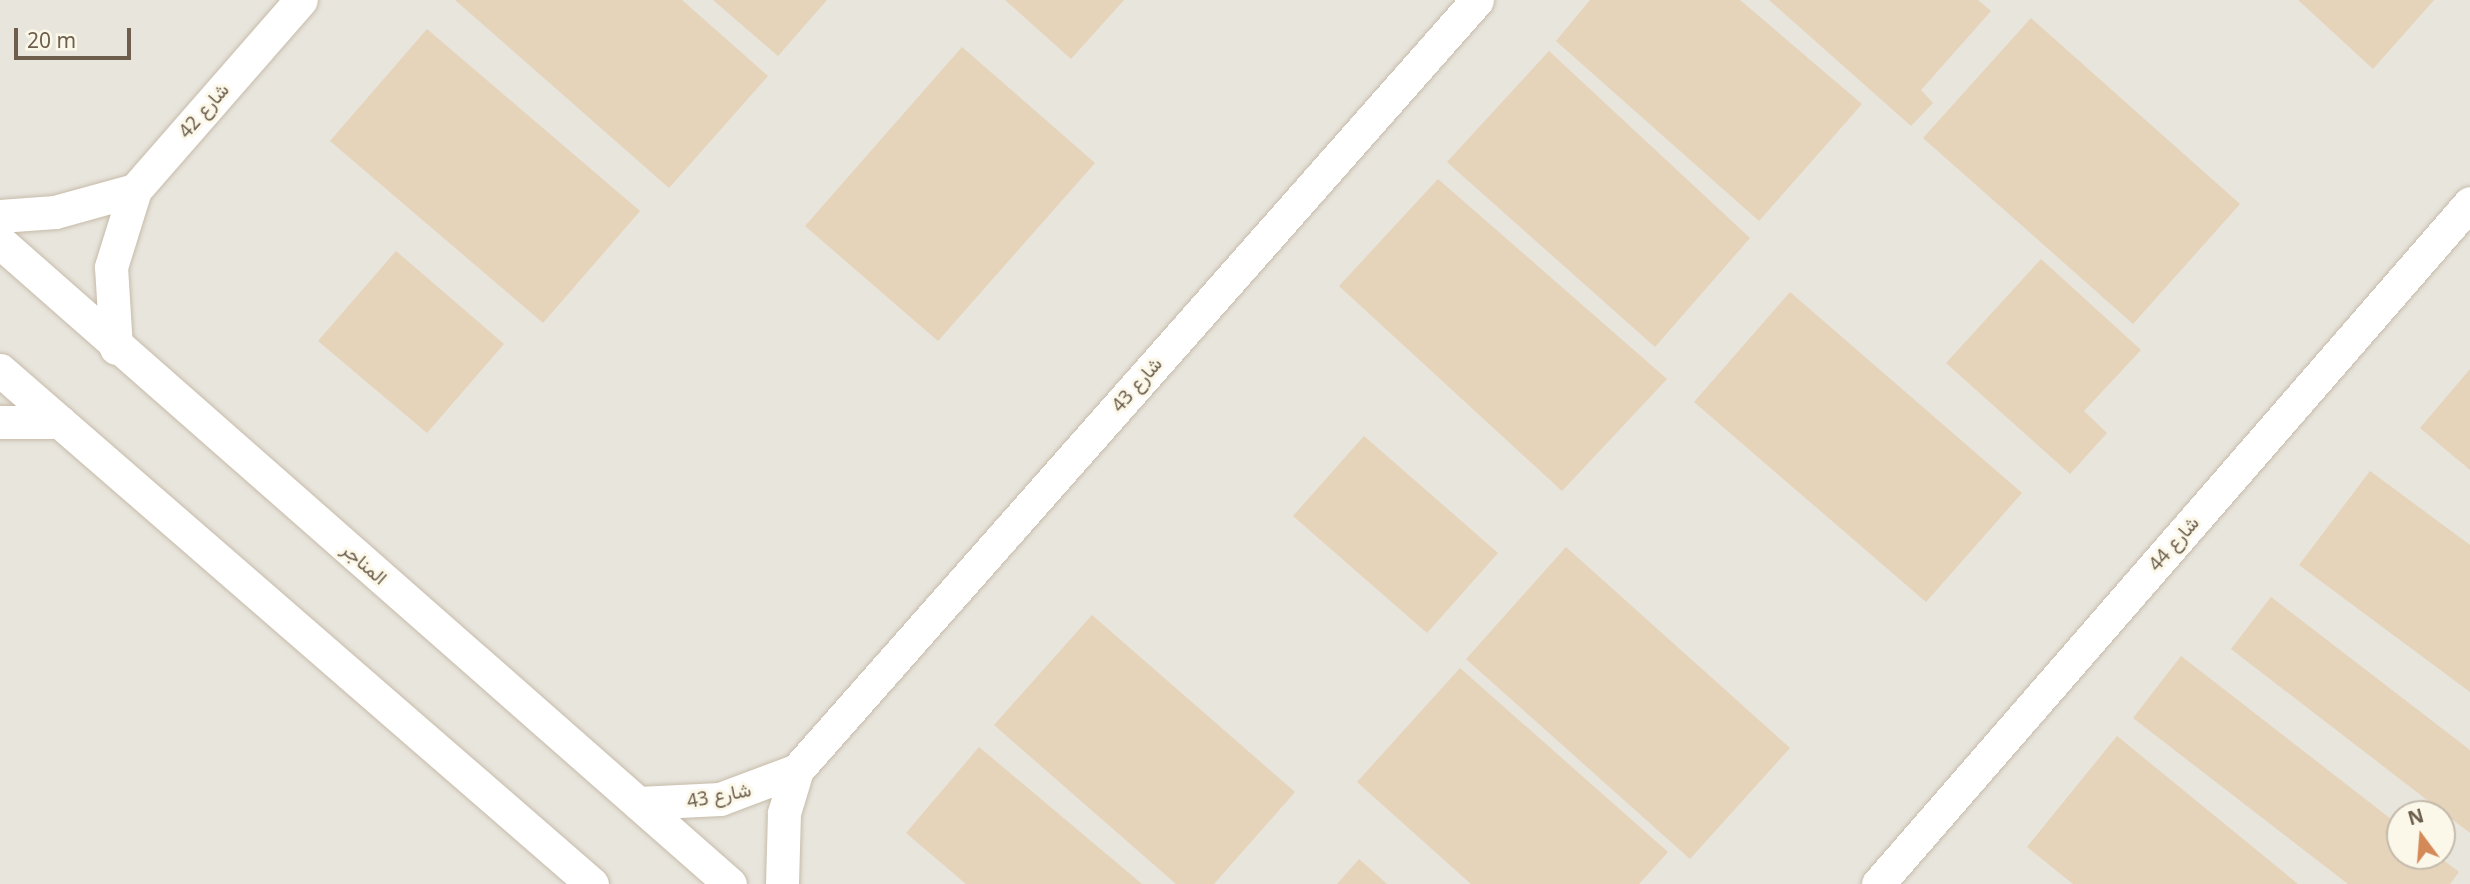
<!DOCTYPE html>
<html>
<head>
<meta charset="utf-8">
<style>
	body { margin:0 }
	#map { position:relative; width:2470px; height:884px; overflow:hidden; background:#f9f4e3; font-family:"Noto Sans",Vazirmatn,sans-serif }
	div>[style] { position:absolute }
	[style*='--x'] { left:calc(var(--x)*1px); top:calc(var(--y)*1px); width:calc(var(--w)*1px); rotate:calc(var(--a)*1deg) }
	.industrial>* { inset:0; background:#e8e5dd }
	.building>* { inset:0; background:#e5d3ba }
	.roads { filter:drop-shadow(0 0 2px #c6bba9) drop-shadow(0 0 2px #c6bba9) }
	.minor>* { height:33px; margin:-16.5px; padding:0 16.5px; transform-origin:16.5px; border-radius:16.5px; background:#fff }
	span { translate:-50% -50%; white-space:nowrap; text-align:center; line-height:1.15; -webkit-text-stroke:6px #fcf8e9; paint-order:stroke }
	.street-label { font-size:19px; color:#6d5e4d }
	.north { position:absolute; left:2386px; top:800px; width:70px; height:70px; box-sizing:border-box; background:#fcf8e9; border:2px solid #c3baab; border-radius:50%; rotate:344deg; font-size:19px; font-weight:700; line-height:28px; text-align:center; color:#6d5e4d }
	.north::after { content:''; display:block; margin:auto; width:24px; height:32px; background:#d38958; clip-path:polygon(50% 0,100% 100%,50% 72%,0 100%) }
	.scale { position:absolute; left:14px; top:28px; width:117px; height:32px; box-sizing:border-box; border:4px solid #6d5e4d; border-top:0; padding-left:9px; font-size:21px; line-height:24px; white-space:nowrap; color:#6d5e4d; -webkit-text-stroke:5px #fcf8e9; paint-order:stroke }
</style>
</head>
<body>
<div id="map">
	<div class="industrial">
		<i style="clip-path:polygon(evenodd,0 0,2470px 0,2470px 884px,0 884px,0 0,2400px 814px,2442px 814px,2442px 856px,2400px 856px,2400px 814px)"></i>
	</div>
	<div class="building">
		<i style="clip-path:polygon(455px 0,682px 0,768px 76px,669px 188px)"></i>
		<i style="clip-path:polygon(713px 0,827px 0,778px 56px)"></i>
		<i style="clip-path:polygon(1005px 0,1124px 0,1071px 59px)"></i>
		<i style="clip-path:polygon(1590px 0,1740px 0,1862px 104px,1759px 221px,1556px 41px)"></i>
		<i style="clip-path:polygon(1769px 0,1978px 0,1991px 11px,1921px 90px,1933px 103px,1911px 126px)"></i>
		<i style="clip-path:polygon(2298px 0,2434px 0,2373px 69px)"></i>
		<i style="clip-path:polygon(2031px 18px,2240px 204px,2133px 324px,1923px 138px)"></i>
		<i style="clip-path:polygon(427px 29px,640px 211px,543px 323px,330px 141px)"></i>
		<i style="clip-path:polygon(962px 47px,1095px 163px,938px 341px,805px 226px)"></i>
		<i style="clip-path:polygon(1549px 51px,1750px 238px,1655px 347px,1447px 162px)"></i>
		<i style="clip-path:polygon(1438px 179px,1667px 379px,1562px 491px,1339px 286px)"></i>
		<i style="clip-path:polygon(396px 251px,504px 344px,427px 433px,318px 341px)"></i>
		<i style="clip-path:polygon(2041px 259px,2141px 350px,2084px 411px,2107px 433px,2070px 474px,1946px 363px)"></i>
		<i style="clip-path:polygon(1790px 292px,2022px 493px,1926px 602px,1694px 402px)"></i>
		<i style="clip-path:polygon(2470px 369px,2470px 470px,2420px 428px)"></i>
		<i style="clip-path:polygon(1364px 436px,1498px 553px,1427px 633px,1293px 516px)"></i>
		<i style="clip-path:polygon(2370px 471px,2470px 545px,2470px 692px,2299px 565px)"></i>
		<i style="clip-path:polygon(1566px 547px,1790px 748px,1690px 859px,1466px 659px)"></i>
		<i style="clip-path:polygon(2271px 597px,2470px 750px,2470px 833px,2231px 649px)"></i>
		<i style="clip-path:polygon(1092px 615px,1295px 792px,1214px 884px,1176px 884px,994px 725px)"></i>
		<i style="clip-path:polygon(2181px 656px,2400px 826px,2400px 856px,2438px 856px,2459px 872px,2450px 884px,2348px 884px,2133px 718px)"></i>
		<i style="clip-path:polygon(1460px 668px,1668px 852px,1639px 884px,1471px 884px,1357px 782px)"></i>
		<i style="clip-path:polygon(2117px 736px,2298px 884px,2073px 884px,2027px 847px)"></i>
		<i style="clip-path:polygon(979px 747px,1142px 884px,966px 884px,906px 833px)"></i>
		<i style="clip-path:polygon(1359px 859px,1387px 884px,1337px 884px)"></i>
	</div>
	<div class="roads">
		<div class="minor">
			<i style="--x:0;--y:216;--w:55;--a:-4.2"></i>
			<i style="--x:55;--y:212;--w:83;--a:-15.4"></i>
			<i style="--x:0;--y:242;--w:972;--a:41.33"></i>
			<i style="--x:116;--y:348;--w:81;--a:-93.5"></i>
			<i style="--x:111;--y:267;--w:81;--a:-72.7"></i>
			<i style="--x:135;--y:190;--w:252;--a:-48.9"></i>
			<i style="--x:0;--y:370;--w:784;--a:40.97"></i>
			<i style="--x:0;--y:422;--w:60;--a:0"></i>
			<i style="--x:638;--y:803;--w:82;--a:-2.8"></i>
			<i style="--x:720;--y:799;--w:82;--a:-20.6"></i>
			<i style="--x:797;--y:770;--w:1027;--a:-48.55"></i>
			<i style="--x:782;--y:884;--w:71;--a:-88.4"></i>
			<i style="--x:784;--y:813;--w:45;--a:-73.2"></i>
			<i style="--x:1878;--y:884;--w:902;--a:-49"></i>
		</div>
	</div>
	<div class="street-label">
		<span style="left:204px;top:111px;rotate:-49deg">شارع 42</span>
		<span style="left:1137px;top:385px;rotate:-49deg">شارع 43</span>
		<span style="left:2174px;top:544px;rotate:-49deg">شارع 44</span>
		<span style="left:364px;top:564px;rotate:41deg">المناجر</span>
		<span style="left:719px;top:796px;rotate:-11deg">شارع 43</span>
	</div>
	<div class="north">N</div>
	<div class="scale">20 m</div>
</div>
</body>
</html>
